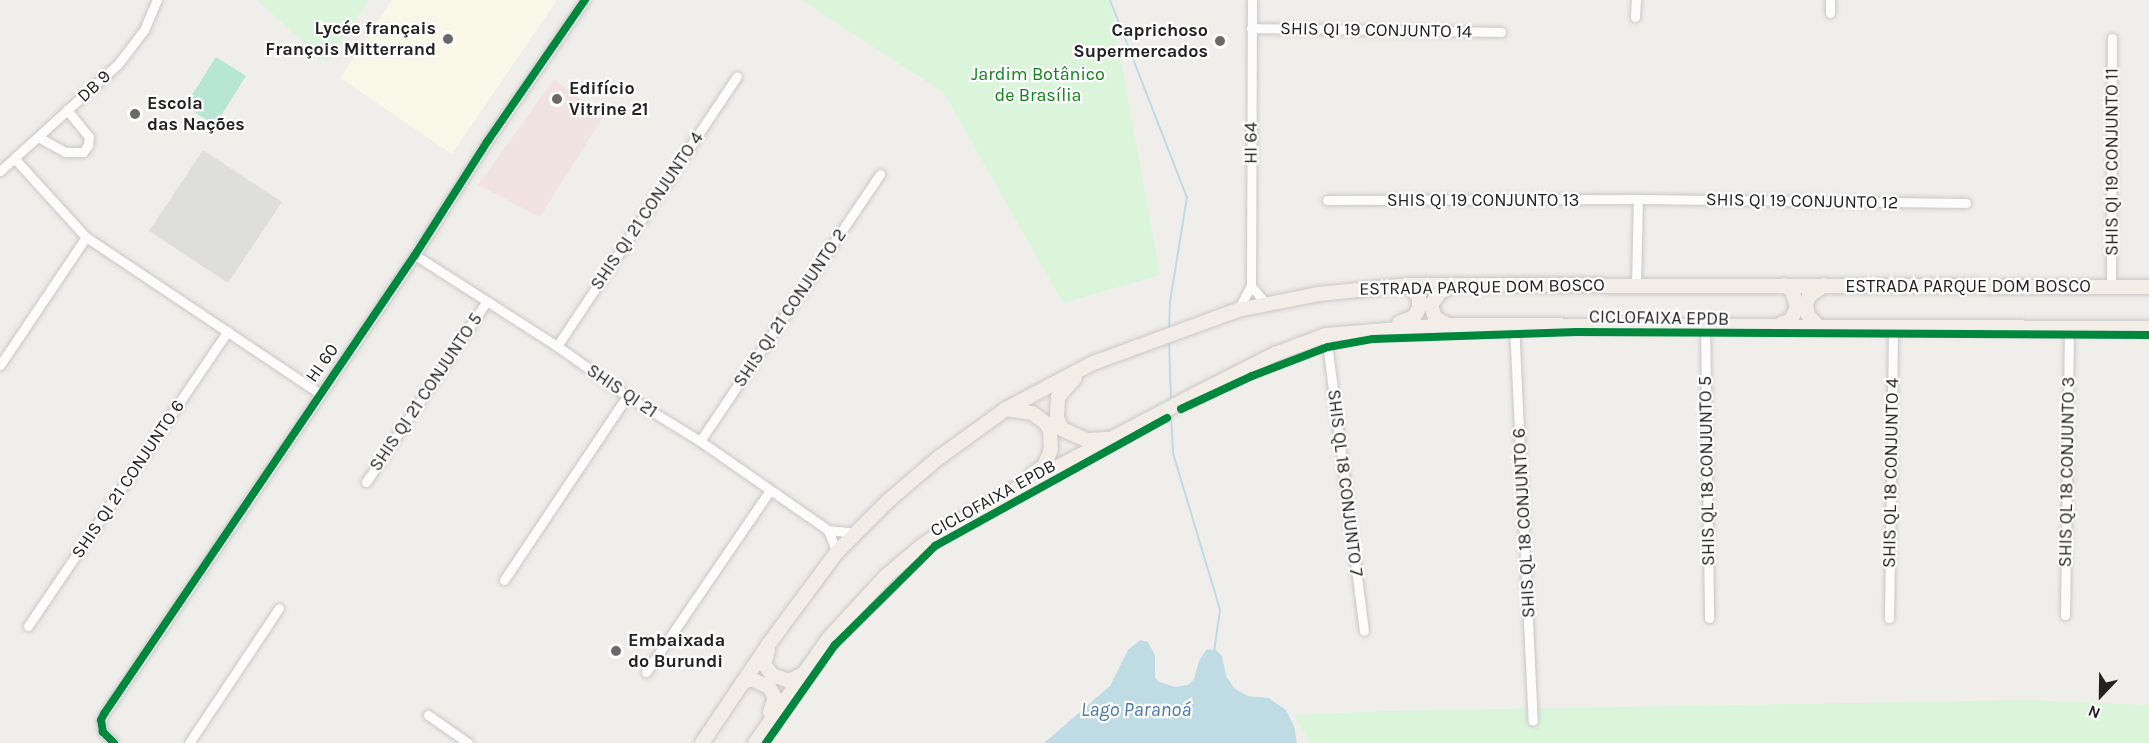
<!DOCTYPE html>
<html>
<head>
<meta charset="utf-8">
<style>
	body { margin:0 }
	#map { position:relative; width:2149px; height:743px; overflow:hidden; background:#f0eeeb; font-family:Karla,sans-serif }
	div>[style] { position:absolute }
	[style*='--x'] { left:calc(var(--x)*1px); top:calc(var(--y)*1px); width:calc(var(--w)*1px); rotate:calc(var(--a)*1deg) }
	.commercial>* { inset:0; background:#f1e3e1 }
	.education>* { inset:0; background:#f8f7e8 }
	.religious>* { inset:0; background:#dededc }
	.park>* { inset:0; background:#daf5da }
	.pitch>* { inset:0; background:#b7e6d2 }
	.water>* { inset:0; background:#bfdbe3 }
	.stream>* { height:2px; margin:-1px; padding:0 1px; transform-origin:1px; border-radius:1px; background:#bfdbe3 }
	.roads { filter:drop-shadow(0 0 2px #c9c8c7) drop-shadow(0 0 2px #c9c8c7) }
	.minor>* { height:9px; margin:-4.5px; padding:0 4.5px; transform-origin:4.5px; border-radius:4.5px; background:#fdfcfc }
	.primary>* { height:14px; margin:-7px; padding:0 7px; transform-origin:7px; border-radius:7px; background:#f3ede7 }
	.cycleway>* { height:8px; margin:-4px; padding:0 4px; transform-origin:4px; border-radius:4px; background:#00873e }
	.dots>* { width:16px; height:16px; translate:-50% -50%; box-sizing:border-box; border:3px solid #fff; border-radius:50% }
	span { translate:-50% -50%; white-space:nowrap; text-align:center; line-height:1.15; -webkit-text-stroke:4.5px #fff; paint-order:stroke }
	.poi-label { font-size:18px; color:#222; font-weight:700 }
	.right { translate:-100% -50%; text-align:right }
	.left { translate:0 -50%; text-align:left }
	.street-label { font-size:18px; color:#222 }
	.park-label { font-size:18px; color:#0c8416 }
	.water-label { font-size:20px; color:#4a7aab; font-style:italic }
	.north { position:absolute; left:2071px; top:665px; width:60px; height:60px; -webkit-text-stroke:4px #fff; paint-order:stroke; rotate:202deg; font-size:16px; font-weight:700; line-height:24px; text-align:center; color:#222 }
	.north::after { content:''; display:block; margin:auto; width:21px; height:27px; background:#222; clip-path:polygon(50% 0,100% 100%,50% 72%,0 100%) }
</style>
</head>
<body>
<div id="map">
	<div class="commercial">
		<i style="clip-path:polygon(554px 79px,603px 117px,540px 217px,478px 185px)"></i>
	</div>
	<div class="education">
		<i style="clip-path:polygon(392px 0,557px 0,452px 154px,340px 78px)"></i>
	</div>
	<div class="religious">
		<i style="clip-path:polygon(203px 150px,282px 202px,228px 283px,149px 231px)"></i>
	</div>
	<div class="park">
		<i style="clip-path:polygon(257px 0,369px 0,326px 62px)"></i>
		<i style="clip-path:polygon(802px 0,1110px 0,1160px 275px,1063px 303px,944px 93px)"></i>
		<i style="clip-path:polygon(2028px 700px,2149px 705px,2149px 743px,1310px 743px,1294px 715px,1387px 711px)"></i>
	</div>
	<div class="pitch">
		<i style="clip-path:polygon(216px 57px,246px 76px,215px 125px,185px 106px)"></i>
	</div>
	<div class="water">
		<i style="clip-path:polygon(1140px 640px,1148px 642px,1155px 655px,1155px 677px,1159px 682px,1175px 687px,1188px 685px,1194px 679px,1199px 661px,1206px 650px,1215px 649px,1222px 656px,1226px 676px,1235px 689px,1248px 696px,1269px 698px,1286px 710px,1294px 726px,1297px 743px,1044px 743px,1110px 686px,1128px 650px)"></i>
	</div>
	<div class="stream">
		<i style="--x:1110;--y:0;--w:212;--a:68.7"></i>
		<i style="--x:1187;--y:197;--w:106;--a:99.2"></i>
		<i style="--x:1170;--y:302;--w:27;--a:92"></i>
		<i style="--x:1169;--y:341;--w:60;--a:88.1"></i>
		<i style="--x:1171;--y:413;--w:40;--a:87.1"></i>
		<i style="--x:1173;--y:453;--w:164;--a:73.3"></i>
		<i style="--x:1220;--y:610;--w:42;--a:98.1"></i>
	</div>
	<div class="roads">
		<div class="minor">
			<i style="--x:1830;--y:0;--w:13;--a:90"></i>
			<i style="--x:1635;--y:17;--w:17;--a:-87"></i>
			<i style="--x:1251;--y:28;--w:250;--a:0.9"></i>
			<i style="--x:38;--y:137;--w:31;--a:29"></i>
			<i style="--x:65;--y:152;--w:18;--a:0"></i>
			<i style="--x:83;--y:152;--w:9;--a:-54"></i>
			<i style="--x:88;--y:145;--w:8;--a:-83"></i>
			<i style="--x:89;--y:137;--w:35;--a:-129"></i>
			<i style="--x:15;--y:159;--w:105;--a:47.7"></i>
			<i style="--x:86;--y:237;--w:280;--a:33.8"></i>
			<i style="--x:0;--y:171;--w:159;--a:-42.2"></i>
			<i style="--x:118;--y:64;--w:43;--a:-52.6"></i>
			<i style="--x:144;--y:30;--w:33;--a:-67"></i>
			<i style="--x:1327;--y:200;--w:311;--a:-0.2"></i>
			<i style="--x:1638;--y:199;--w:328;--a:0.7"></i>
			<i style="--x:415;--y:255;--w:169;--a:32.7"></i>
			<i style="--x:557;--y:346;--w:86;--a:35.5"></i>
			<i style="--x:627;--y:396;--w:86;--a:31.7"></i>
			<i style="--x:700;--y:441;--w:156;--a:34.8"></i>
			<i style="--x:828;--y:530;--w:28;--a:6"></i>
			<i style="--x:1636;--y:285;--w:86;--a:-88.7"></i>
			<i style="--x:1251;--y:286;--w:23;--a:49"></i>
			<i style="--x:2111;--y:287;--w:249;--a:-89.8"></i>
			<i style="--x:1238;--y:310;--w:27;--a:-62"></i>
			<i style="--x:1251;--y:286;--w:286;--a:-89.8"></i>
			<i style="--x:1514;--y:324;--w:397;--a:87.3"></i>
			<i style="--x:1705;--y:325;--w:293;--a:89.2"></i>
			<i style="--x:1326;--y:335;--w:298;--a:82.7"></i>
			<i style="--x:557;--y:346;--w:324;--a:-56.3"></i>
			<i style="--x:0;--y:365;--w:154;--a:-56.1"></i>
			<i style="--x:700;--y:441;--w:322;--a:-56"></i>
			<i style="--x:366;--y:482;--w:216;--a:-56.3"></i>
			<i style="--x:828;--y:530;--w:24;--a:68"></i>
			<i style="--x:504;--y:580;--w:221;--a:-56.2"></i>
			<i style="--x:2065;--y:615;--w:287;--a:-89.2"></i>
			<i style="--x:1889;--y:618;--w:291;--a:-89.2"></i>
			<i style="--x:28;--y:626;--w:356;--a:-55.9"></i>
			<i style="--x:646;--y:672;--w:220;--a:-55.7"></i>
			<i style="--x:428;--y:715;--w:49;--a:35"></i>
			<i style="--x:114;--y:743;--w:16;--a:-135"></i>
			<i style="--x:103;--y:732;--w:12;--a:-99"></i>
			<i style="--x:101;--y:720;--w:7;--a:-63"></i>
			<i style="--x:104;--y:714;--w:554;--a:-55.88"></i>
			<i style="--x:415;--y:255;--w:134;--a:-57.5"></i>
			<i style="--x:487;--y:142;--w:173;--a:-55.4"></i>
			<i style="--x:189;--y:743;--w:162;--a:-56.3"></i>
		</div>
		<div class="primary">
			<i style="--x:1399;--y:323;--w:16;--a:-22"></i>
			<i style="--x:1414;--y:317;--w:10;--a:-61"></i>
			<i style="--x:1419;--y:308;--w:11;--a:-90"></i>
			<i style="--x:1419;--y:297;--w:17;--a:-135"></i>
			<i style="--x:1781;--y:324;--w:11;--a:-22"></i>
			<i style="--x:1791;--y:320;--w:14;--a:-65"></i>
			<i style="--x:1797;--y:307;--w:18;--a:-106"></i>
			<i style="--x:1792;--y:290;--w:9;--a:-148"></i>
			<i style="--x:1448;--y:325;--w:15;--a:-152"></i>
			<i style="--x:1435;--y:318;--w:14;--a:-107"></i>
			<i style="--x:1431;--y:305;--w:16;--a:-55"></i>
			<i style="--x:1440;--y:292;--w:14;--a:-25"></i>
			<i style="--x:1817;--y:325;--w:13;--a:-132"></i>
			<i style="--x:1808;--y:315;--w:10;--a:-101"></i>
			<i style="--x:1806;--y:305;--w:9;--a:-72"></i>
			<i style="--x:1809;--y:296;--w:19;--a:-35"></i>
			<i style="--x:1075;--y:378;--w:25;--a:132"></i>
			<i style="--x:1058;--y:397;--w:21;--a:93"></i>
			<i style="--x:1057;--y:418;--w:12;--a:66"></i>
			<i style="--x:1062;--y:429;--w:27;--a:24"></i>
			<i style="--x:1087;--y:440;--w:20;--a:-3"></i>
			<i style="--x:1006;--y:409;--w:26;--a:9"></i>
			<i style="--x:1032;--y:413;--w:17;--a:36"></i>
			<i style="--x:1046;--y:423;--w:9;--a:63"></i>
			<i style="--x:1050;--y:431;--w:18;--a:87"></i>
			<i style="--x:1051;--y:449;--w:9;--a:111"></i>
			<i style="--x:1048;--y:457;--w:10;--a:114"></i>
			<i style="--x:1044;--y:466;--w:14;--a:146"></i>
			<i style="--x:768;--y:651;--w:14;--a:107"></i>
			<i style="--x:764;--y:664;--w:14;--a:54"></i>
			<i style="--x:772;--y:675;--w:18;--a:19"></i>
			<i style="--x:789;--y:681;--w:16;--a:-27"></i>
			<i style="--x:742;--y:683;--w:10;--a:-24"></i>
			<i style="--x:751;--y:679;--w:20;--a:24"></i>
			<i style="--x:769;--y:687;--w:13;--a:61"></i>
			<i style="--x:775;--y:698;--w:15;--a:110"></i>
			<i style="--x:702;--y:743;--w:118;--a:-56"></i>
			<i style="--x:768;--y:645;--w:116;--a:-53.4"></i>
			<i style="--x:837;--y:552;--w:72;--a:-45"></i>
			<i style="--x:888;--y:501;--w:65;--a:-40.6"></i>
			<i style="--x:937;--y:459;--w:85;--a:-35.9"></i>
			<i style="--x:1006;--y:409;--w:98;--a:-27.9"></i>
			<i style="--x:1093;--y:363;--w:154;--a:-20.1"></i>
			<i style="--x:1238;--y:310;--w:83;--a:-11.2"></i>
			<i style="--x:1319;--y:294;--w:88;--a:-5.8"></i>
			<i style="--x:1407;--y:285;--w:742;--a:0.15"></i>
			<i style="--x:755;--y:743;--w:128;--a:-54.8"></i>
			<i style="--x:829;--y:638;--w:83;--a:-47.4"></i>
			<i style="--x:885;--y:577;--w:45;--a:-40.5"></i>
			<i style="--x:919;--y:548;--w:44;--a:-34.8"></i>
			<i style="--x:955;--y:523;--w:72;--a:-29.1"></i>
			<i style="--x:1018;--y:488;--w:201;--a:-27.8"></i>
			<i style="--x:1196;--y:394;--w:89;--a:-26.9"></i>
			<i style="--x:1275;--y:354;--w:54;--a:-20.4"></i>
			<i style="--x:1326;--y:335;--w:122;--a:-4.7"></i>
			<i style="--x:1448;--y:325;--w:701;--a:0.25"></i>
		</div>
	</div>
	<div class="cycleway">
		<i style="--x:1181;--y:409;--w:78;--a:-24.9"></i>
		<i style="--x:1252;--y:376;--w:81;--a:-20.9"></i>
		<i style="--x:1328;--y:347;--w:46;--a:-10.1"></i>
		<i style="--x:1373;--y:339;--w:203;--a:-2"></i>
		<i style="--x:1576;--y:332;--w:573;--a:0.3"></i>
		<i style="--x:114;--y:743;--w:16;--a:-135"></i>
		<i style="--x:103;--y:732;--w:12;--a:-99"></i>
		<i style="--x:101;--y:720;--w:7;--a:-63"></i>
		<i style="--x:104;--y:714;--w:554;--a:-55.88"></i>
		<i style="--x:415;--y:255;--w:134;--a:-57.5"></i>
		<i style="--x:487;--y:142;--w:173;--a:-55.4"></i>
		<i style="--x:766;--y:743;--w:120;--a:-54.9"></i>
		<i style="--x:835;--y:645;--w:141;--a:-44.7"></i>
		<i style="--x:935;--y:546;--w:265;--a:-28.9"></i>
	</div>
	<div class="dots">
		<i style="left:448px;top:39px;background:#6a6968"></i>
		<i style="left:1220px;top:41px;background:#6a6968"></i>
		<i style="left:557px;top:99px;background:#6a6968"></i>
		<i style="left:135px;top:114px;background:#6a6968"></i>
		<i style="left:616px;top:651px;background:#6a6968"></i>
	</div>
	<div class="poi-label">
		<span class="right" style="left:436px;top:39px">Lycée français<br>François Mitterrand</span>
		<span class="right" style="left:1208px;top:41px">Caprichoso<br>Supermercados</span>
		<span class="left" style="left:569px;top:99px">Edifício<br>Vitrine 21</span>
		<span class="left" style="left:147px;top:114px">Escola<br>das Nações</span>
		<span class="left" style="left:628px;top:651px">Embaixada<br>do Burundi</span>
	</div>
	<div class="street-label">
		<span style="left:1376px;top:30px;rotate:1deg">SHIS QI 19 CONJUNTO 14</span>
		<span style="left:94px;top:86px;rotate:-43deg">DB 9</span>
		<span style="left:1251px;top:143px;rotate:-90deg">HI 64</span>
		<span style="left:2112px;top:162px;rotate:-90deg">SHIS QI 19 CONJUNTO 11</span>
		<span style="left:1483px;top:200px">SHIS QI 19 CONJUNTO 13</span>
		<span style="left:1802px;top:201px;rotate:1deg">SHIS QI 19 CONJUNTO 12</span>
		<span style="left:647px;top:211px;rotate:-56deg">SHIS QI 21 CONJUNTO 4</span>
		<span style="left:1968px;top:286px">ESTRADA PARQUE DOM BOSCO</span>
		<span style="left:1482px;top:287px;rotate:-1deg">ESTRADA PARQUE DOM BOSCO</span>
		<span style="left:790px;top:308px;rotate:-56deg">SHIS QI 21 CONJUNTO 2</span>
		<span style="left:1659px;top:318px;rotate:1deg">CICLOFAIXA EPDB</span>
		<span style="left:322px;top:363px;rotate:-55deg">HI 60</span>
		<span style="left:622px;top:391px;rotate:34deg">SHIS QI 21</span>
		<span style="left:426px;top:392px;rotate:-56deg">SHIS QI 21 CONJUNTO 5</span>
		<span style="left:1707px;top:471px;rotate:-91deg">SHIS QL 18 CONJUNTO 5</span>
		<span style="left:2067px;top:472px;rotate:-89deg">SHIS QL 18 CONJUNTO 3</span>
		<span style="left:1891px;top:473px;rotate:-89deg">SHIS QL 18 CONJUNTO 4</span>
		<span style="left:128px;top:479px;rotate:-56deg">SHIS QI 21 CONJUNTO 6</span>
		<span style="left:1345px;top:483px;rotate:83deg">SHIS QL 18 CONJUNTO 7</span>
		<span style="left:993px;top:498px;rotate:-29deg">CICLOFAIXA EPDB</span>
		<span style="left:1524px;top:523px;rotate:-93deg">SHIS QL 18 CONJUNTO 6</span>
	</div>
	<div class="park-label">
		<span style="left:1038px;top:85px">Jardim Botânico<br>de Brasília</span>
	</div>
	<div class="water-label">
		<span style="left:1136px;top:709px">Lago Paranoá</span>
	</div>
	<div class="north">N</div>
</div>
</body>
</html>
